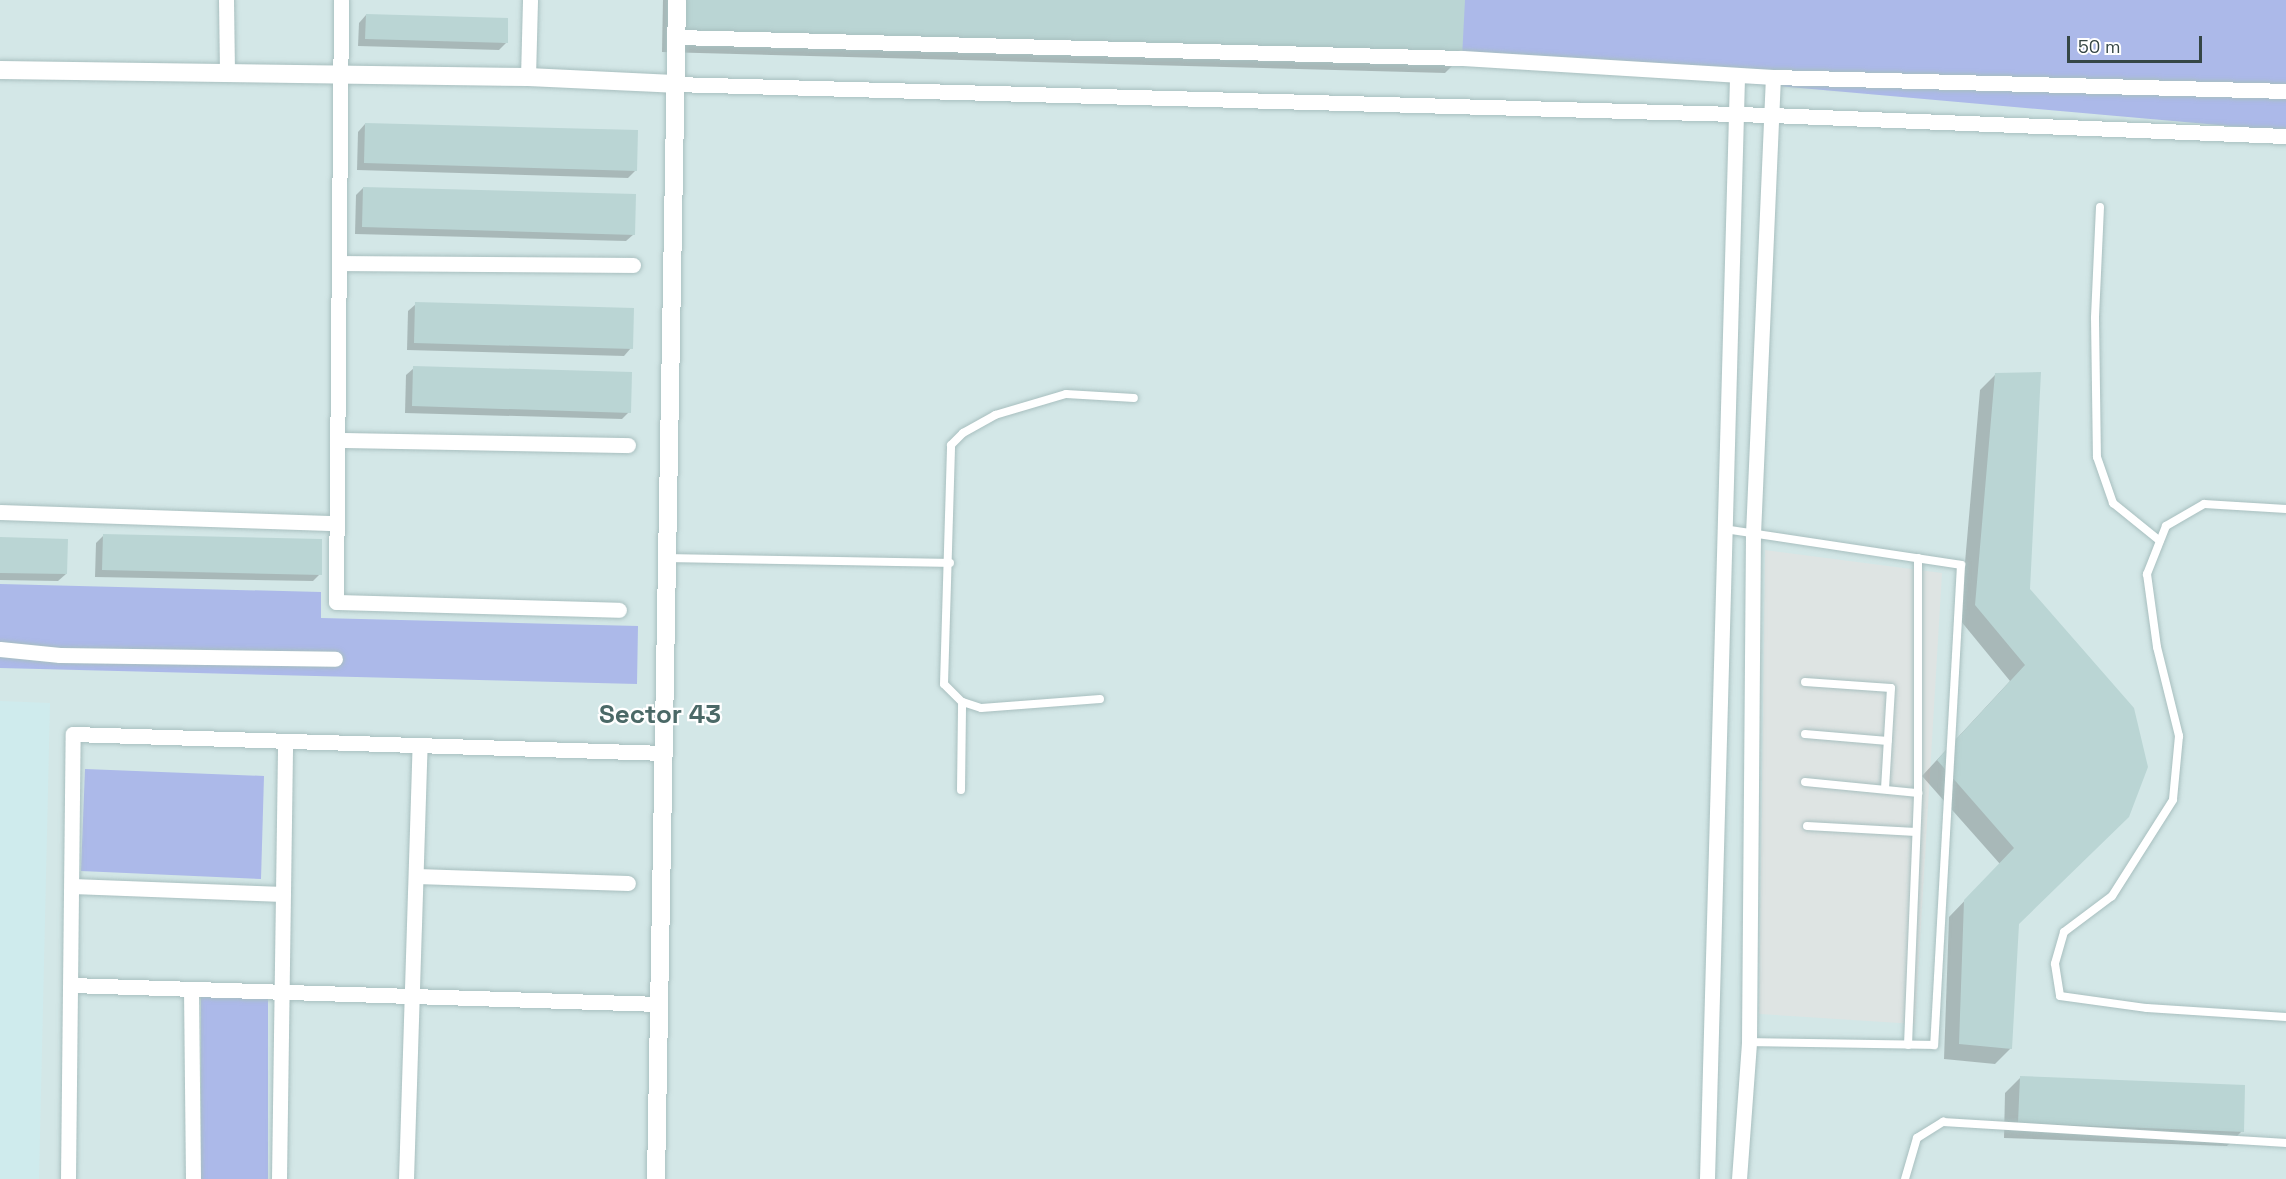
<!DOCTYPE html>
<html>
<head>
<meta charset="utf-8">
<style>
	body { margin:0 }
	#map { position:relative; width:2286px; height:1179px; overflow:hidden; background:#e5f3f3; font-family:"Space Grotesk",sans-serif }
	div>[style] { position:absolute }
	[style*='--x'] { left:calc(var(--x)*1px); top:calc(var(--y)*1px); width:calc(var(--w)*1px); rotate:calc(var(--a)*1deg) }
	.residential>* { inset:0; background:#d3e7e7 }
	.education>* { inset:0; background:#cfebed }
	.green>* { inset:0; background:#acb9e9 }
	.parking>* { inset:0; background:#dee4e3 }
	.shadow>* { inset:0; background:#0003 }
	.building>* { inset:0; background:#bad5d4 }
	.roads { filter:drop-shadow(0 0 2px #a8bfbf) drop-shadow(0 0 2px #a8bfbf) }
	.service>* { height:8px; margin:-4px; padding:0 4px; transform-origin:4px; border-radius:4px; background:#fff }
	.minor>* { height:15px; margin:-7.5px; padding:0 7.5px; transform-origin:7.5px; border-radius:7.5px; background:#fff }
	.tertiary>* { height:18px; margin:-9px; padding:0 9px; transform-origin:9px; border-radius:9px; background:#fff }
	span { translate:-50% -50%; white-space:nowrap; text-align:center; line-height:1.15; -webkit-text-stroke:4.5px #fff; paint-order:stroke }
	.district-label { font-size:26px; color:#4b6967; font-weight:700 }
	.scale { position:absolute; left:2067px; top:36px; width:135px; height:27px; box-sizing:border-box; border:3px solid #354645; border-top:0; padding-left:8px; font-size:18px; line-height:21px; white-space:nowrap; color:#354645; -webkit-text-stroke:4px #fff; paint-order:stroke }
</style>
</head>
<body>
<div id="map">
	<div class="residential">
		<i style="clip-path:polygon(0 0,2286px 0,2286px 1179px,0 1179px)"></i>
	</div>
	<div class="education">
		<i style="clip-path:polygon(0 701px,50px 703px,39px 1179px,0 1179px)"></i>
	</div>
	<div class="green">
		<i style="clip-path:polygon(677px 0,2286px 0,2286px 131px,1462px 58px)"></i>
		<i style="clip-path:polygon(0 584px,321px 592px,321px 618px,638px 626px,637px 684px,0 668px)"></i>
		<i style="clip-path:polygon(85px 769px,264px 776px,261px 879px,81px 871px)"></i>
		<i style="clip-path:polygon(201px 997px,268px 997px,268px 1179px,201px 1179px)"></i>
	</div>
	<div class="parking">
		<i style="clip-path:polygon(1765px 550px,1942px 573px,1915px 1024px,1759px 1014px)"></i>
	</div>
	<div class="shadow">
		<i style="clip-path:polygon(663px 0,1463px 0,1460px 58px,1445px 73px,662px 52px)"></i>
		<i style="clip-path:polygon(366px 15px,506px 43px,499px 50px,358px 46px,359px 23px)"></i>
		<i style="clip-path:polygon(365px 124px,636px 170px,628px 178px,357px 170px,358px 132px)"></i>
		<i style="clip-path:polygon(363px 188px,634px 234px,626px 241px,355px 234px,356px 195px)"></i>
		<i style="clip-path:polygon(416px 304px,631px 348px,624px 356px,407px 350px,408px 311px)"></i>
		<i style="clip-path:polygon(414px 368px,629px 412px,622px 419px,405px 413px,406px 375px)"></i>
		<i style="clip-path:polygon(1995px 375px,2028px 589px,2011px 1048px,1995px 1064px,1944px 1059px,1949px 917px,2000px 864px,1922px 776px,2010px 681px,1960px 620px,1980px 390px)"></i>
		<i style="clip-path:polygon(103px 536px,320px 574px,313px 581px,95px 577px,96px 543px)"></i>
		<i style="clip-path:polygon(0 539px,66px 574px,58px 581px,0 580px)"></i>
		<i style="clip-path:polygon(2020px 1078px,2242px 1131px,2227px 1146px,2004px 1138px,2005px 1093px)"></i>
	</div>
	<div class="building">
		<i style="clip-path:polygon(677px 0,1465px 0,1462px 58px,677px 37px)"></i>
		<i style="clip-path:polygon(366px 14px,508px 18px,508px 43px,365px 39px)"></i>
		<i style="clip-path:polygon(365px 123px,638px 130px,637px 171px,364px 163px)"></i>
		<i style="clip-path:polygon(363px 187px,636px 194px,635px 235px,362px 227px)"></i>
		<i style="clip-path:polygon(415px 302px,634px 308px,633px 349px,414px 343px)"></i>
		<i style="clip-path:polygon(413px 366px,632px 372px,631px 413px,412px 406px)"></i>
		<i style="clip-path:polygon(2041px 372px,2030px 589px,2134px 708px,2148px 767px,2129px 817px,2019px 924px,2012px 1049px,1959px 1044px,1964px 900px,2014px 848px,1937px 760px,2025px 665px,1975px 605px,1995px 373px)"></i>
		<i style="clip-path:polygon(103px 534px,322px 539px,322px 575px,102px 570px)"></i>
		<i style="clip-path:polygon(0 537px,68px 539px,67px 574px,0 573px)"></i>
		<i style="clip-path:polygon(2020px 1076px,2245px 1085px,2244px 1132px,2018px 1123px)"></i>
	</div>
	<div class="roads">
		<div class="service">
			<i style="--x:2100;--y:207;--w:111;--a:92.6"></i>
			<i style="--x:2095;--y:318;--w:139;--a:89.2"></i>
			<i style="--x:2097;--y:457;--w:49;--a:70.8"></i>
			<i style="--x:2113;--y:503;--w:60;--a:39"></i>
			<i style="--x:2286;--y:509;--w:82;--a:-176.5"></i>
			<i style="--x:2204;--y:504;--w:44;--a:149.9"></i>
			<i style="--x:2166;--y:526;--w:52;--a:111.6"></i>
			<i style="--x:2147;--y:574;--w:74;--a:82.2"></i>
			<i style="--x:2157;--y:647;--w:92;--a:76.1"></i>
			<i style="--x:2179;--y:736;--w:64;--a:95.4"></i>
			<i style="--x:2173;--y:800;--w:114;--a:122.4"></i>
			<i style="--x:2112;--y:896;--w:60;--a:143.1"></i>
			<i style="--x:2064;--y:932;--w:33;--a:106"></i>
			<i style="--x:2055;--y:964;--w:32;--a:81"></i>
			<i style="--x:2060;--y:996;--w:88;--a:7.9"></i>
			<i style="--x:2147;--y:1008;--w:139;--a:3.7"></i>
			<i style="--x:1724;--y:529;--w:240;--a:8.6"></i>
			<i style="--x:1961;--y:565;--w:481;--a:93.2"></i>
			<i style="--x:1934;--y:1045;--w:185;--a:-179.1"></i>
			<i style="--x:669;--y:558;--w:281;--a:1"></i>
			<i style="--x:1805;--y:682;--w:86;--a:4"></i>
			<i style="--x:1891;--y:688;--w:101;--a:93.4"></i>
			<i style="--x:1100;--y:699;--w:119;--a:175.7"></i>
			<i style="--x:981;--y:708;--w:20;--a:-162"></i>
			<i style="--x:962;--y:702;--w:25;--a:-135"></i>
			<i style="--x:944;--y:684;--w:239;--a:-88.3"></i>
			<i style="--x:951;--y:445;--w:17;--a:-45"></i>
			<i style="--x:963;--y:433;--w:37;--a:-29"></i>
			<i style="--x:995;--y:415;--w:74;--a:-16.5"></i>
			<i style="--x:1066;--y:394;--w:68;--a:3.4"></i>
			<i style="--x:1805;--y:734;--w:83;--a:4.8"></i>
			<i style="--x:1805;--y:782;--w:114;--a:5.6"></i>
			<i style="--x:961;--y:790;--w:88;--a:-89.3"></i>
			<i style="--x:1807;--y:826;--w:109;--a:3.2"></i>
			<i style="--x:1908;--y:1045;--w:252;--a:-87.7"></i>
			<i style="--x:1918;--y:793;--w:235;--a:-90"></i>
			<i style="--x:1905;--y:1179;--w:43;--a:-73.7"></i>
			<i style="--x:1917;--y:1138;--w:31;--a:-32"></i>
			<i style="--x:1943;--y:1122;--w:344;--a:3.5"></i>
		</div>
		<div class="minor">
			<i style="--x:226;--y:0;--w:74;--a:89.2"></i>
			<i style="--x:341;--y:0;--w:602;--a:90.48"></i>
			<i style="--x:336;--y:602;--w:283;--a:1.6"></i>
			<i style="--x:677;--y:37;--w:785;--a:1.53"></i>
			<i style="--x:1462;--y:58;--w:312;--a:3.5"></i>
			<i style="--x:1773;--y:77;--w:513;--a:1.56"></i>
			<i style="--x:528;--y:77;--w:77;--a:-88.5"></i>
			<i style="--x:674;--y:84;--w:1097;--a:1.62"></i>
			<i style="--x:1771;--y:115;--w:515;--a:2.34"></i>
			<i style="--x:341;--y:263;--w:292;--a:0.4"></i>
			<i style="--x:337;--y:440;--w:291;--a:1"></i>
			<i style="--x:0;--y:512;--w:337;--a:1.9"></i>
			<i style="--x:0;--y:649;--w:60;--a:5.7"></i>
			<i style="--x:60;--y:655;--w:275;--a:0.8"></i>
			<i style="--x:416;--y:876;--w:212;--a:1.9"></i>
			<i style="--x:72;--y:886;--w:211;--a:2.2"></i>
			<i style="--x:71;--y:985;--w:589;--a:1.85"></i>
			<i style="--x:191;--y:989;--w:190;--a:89.4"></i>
			<i style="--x:68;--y:1179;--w:445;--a:-89.4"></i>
			<i style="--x:73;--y:734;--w:592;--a:1.84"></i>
			<i style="--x:279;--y:1179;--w:438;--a:-89.2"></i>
			<i style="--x:406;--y:1179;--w:434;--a:-88.2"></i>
			<i style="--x:1707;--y:1179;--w:1104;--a:-88.44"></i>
			<i style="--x:1739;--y:1179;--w:137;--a:-85.8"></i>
			<i style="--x:1749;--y:1042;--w:508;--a:-89.55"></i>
			<i style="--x:1753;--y:534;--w:457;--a:-87.5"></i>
		</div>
		<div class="tertiary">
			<i style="--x:0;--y:70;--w:528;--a:0.76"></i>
			<i style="--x:528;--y:77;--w:146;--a:2.7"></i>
			<i style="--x:656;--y:1179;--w:1179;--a:-88.98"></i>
		</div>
	</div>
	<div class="district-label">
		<span style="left:660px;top:715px">Sector 43</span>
	</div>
	<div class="scale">50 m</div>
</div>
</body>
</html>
